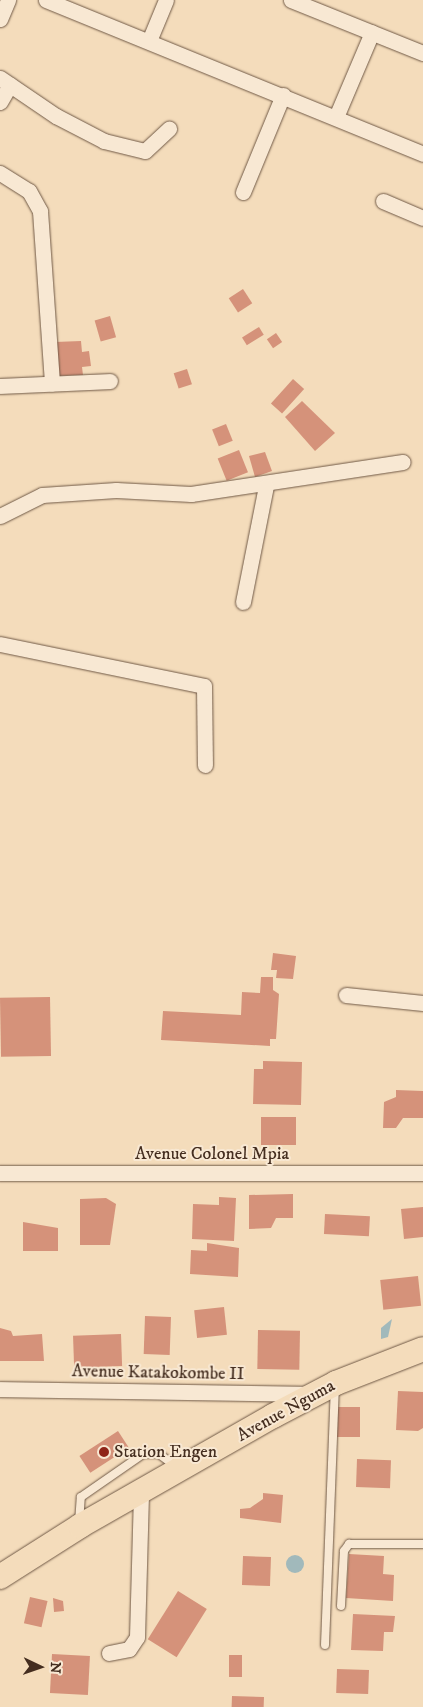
<!DOCTYPE html>
<style>
body{margin:0}
#map{position:relative;width:423px;height:1707px;overflow:hidden;background:#f4dcbb;font-family:"IM FELL DW Pica",serif}
div>[style]{position:absolute}
.water>*{inset:0;background:#a1b9bb}
.round{border-radius:50%}
.building>*{inset:0;background:#d5927a;transform-origin:0 0}
.roads{filter:drop-shadow(0 0 1px #705946) drop-shadow(0 0 1px #705946)}
.service>*{height:8px;margin:-4px;padding:0 4px;transform-origin:4px;border-radius:4px;background:#f8e8d3}
.minor>*{height:15px;margin:-7.5px;padding:0 7.5px;transform-origin:7.5px;border-radius:7.5px;background:#f8e8d3}
.primary>*{height:24px;margin:-12px;padding:0 12px;transform-origin:12px;border-radius:12px;background:#f4dcbb}
.dots>*{width:14px;height:14px;translate:-50% -50%;box-sizing:border-box;border:2px solid #f8e8d3;border-radius:50%}
span{translate:-50% -50%;white-space:nowrap;text-align:center;line-height:1.15;-webkit-text-stroke:4px #f8e8d3;paint-order:stroke}
.street-label{font-size:18px;color:#442d1f}
.poi-label{font-size:18px;color:#442d1f}
.left{translate:0 -50%;text-align:left}
.north{position:absolute;left:15px;top:1642px;width:50px;height:50px;-webkit-text-stroke:4px #f8e8d3;paint-order:stroke;rotate:93deg;font-size:14px;font-weight:700;line-height:20px;text-align:center;color:#442d1f}
.north::after{content:'';display:block;margin:auto;width:18px;height:22px;background:#442d1f;clip-path:polygon(50% 0,100% 100%,50% 72%,0 100%)}
</style>
<div id="map">
<div class="water">
<i style="clip-path:polygon(392px 1319px,388px 1337px,381px 1339px,381px 1328px)"></i>
<i class="round" style="left:286px;top:1555px;width:18px;height:18px"></i>
</div>
<div class="building">
<i style="left:243px;top:289px;width:17px;height:17px;rotate:57deg"></i>
<i style="left:110px;top:316px;width:22px;height:16px;rotate:74deg"></i>
<i style="left:259px;top:327px;width:9px;height:20px;rotate:58deg"></i>
<i style="left:276px;top:333px;width:11px;height:11px;rotate:56deg"></i>
<i style="clip-path:polygon(81px 341px,82px 352px,89px 351px,91px 366px,82px 367px,83px 375px,56px 376px,55px 342px)"></i>
<i style="left:187px;top:369px;width:16px;height:14px;rotate:72deg"></i>
<i style="left:293px;top:379px;width:15px;height:33px;rotate:42deg"></i>
<i style="clip-path:polygon(302px 401px,335px 433px,315px 451px,285px 417px)"></i>
<i style="left:226px;top:424px;width:18px;height:15px;rotate:68deg"></i>
<i style="left:239px;top:450px;width:24px;height:23px;rotate:68deg"></i>
<i style="clip-path:polygon(265px 452px,272px 471px,255px 477px,249px 456px)"></i>
<i style="clip-path:polygon(273px 953px,296px 956px,293px 979px,276px 978px,277px 970px,271px 970px)"></i>
<i style="clip-path:polygon(261px 977px,273px 977px,273px 990px,279px 994px,276px 1039px,270px 1039px,270px 1046px,161px 1040px,163px 1011px,241px 1015px,242px 992px,260px 993px)"></i>
<i style="left:50px;top:997px;width:59px;height:50px;rotate:89deg"></i>
<i style="clip-path:polygon(263px 1061px,302px 1062px,301px 1105px,253px 1104px,254px 1069px,263px 1069px)"></i>
<i style="clip-path:polygon(396px 1090px,423px 1091px,423px 1118px,403px 1118px,396px 1128px,383px 1128px,384px 1102px,396px 1097px)"></i>
<i style="left:261px;top:1117px;width:35px;height:28px"></i>
<i style="clip-path:polygon(293px 1194px,293px 1218px,276px 1218px,271px 1228px,249px 1229px,249px 1195px)"></i>
<i style="clip-path:polygon(219px 1197px,236px 1198px,234px 1241px,192px 1239px,193px 1204px,219px 1205px)"></i>
<i style="clip-path:polygon(106px 1198px,116px 1204px,110px 1245px,80px 1245px,80px 1199px)"></i>
<i style="clip-path:polygon(423px 1207px,423px 1237px,404px 1239px,401px 1209px)"></i>
<i style="left:325px;top:1214px;width:45px;height:20px;rotate:3deg"></i>
<i style="clip-path:polygon(23px 1222px,58px 1228px,58px 1251px,23px 1251px)"></i>
<i style="clip-path:polygon(207px 1243px,239px 1248px,238px 1277px,190px 1274px,191px 1250px,207px 1251px)"></i>
<i style="left:418px;top:1276px;width:30px;height:38px;rotate:84deg"></i>
<i style="left:224px;top:1307px;width:28px;height:30px;rotate:84deg"></i>
<i style="left:145px;top:1316px;width:26px;height:38px;rotate:2deg"></i>
<i style="clip-path:polygon(0 1328px,11px 1331px,13px 1336px,42px 1334px,44px 1361px,0 1361px)"></i>
<i style="left:258px;top:1330px;width:42px;height:39px;rotate:1deg"></i>
<i style="left:121px;top:1334px;width:32px;height:48px;rotate:88deg"></i>
<i style="clip-path:polygon(398px 1391px,423px 1392px,423px 1428px,418px 1431px,396px 1430px)"></i>
<i style="left:337px;top:1407px;width:23px;height:30px"></i>
<i style="left:118px;top:1431px;width:20px;height:46px;rotate:57deg"></i>
<i style="left:357px;top:1459px;width:34px;height:28px;rotate:2deg"></i>
<i style="clip-path:polygon(263px 1493px,283px 1495px,281px 1523px,240px 1518px,240px 1509px,250px 1508px,263px 1499px)"></i>
<i style="clip-path:polygon(349px 1554px,384px 1556px,383px 1574px,394px 1575px,393px 1601px,346px 1598px)"></i>
<i style="left:243px;top:1556px;width:28px;height:29px;rotate:2deg"></i>
<i style="left:178px;top:1591px;width:34px;height:57px;rotate:32deg"></i>
<i style="left:30px;top:1597px;width:18px;height:27px;rotate:13deg"></i>
<i style="clip-path:polygon(53px 1598px,63px 1601px,64px 1611px,54px 1612px)"></i>
<i style="clip-path:polygon(353px 1614px,395px 1616px,393px 1632px,384px 1632px,383px 1651px,351px 1650px)"></i>
<i style="left:52px;top:1654px;width:38px;height:39px;rotate:3deg"></i>
<i style="left:229px;top:1655px;width:13px;height:22px"></i>
<i style="left:337px;top:1669px;width:32px;height:24px;rotate:2deg"></i>
<i style="left:232px;top:1696px;width:32px;height:11px;rotate:2deg"></i>
</div>
<div class="roads">
<div class="service">
<i style="left:79px;top:1523px;width:26px;rotate:-86deg"></i>
<i style="left:81px;top:1497px;width:75px;rotate:-34.7deg"></i>
<i style="left:143px;top:1454px;width:16px"></i>
<i style="left:159px;top:1454px;width:22px;rotate:36deg"></i>
<i style="left:341px;top:1606px;width:55px;rotate:-86.9deg"></i>
<i style="left:344px;top:1551px;width:9px;rotate:-54deg"></i>
<i style="left:349px;top:1544px;width:74px"></i>
<i style="left:325px;top:1645px;width:257px;rotate:-87.8deg"></i>
</div>
<div class="minor">
<i style="left:46px;top:0;width:407px;rotate:22.2deg"></i>
<i style="left:291px;top:0;width:142px;rotate:21.9deg"></i>
<i style="left:0;top:19px;width:21px;rotate:-67deg"></i>
<i style="left:149px;top:41px;width:44px;rotate:-67.5deg"></i>
<i style="left:0;top:78px;width:68px;rotate:34.2deg"></i>
<i style="left:56px;top:116px;width:54px;rotate:27.5deg"></i>
<i style="left:104px;top:141px;width:42px;rotate:13.7deg"></i>
<i style="left:145px;top:151px;width:33px;rotate:-43deg"></i>
<i style="left:0;top:102px;width:20px;rotate:-60deg"></i>
<i style="left:336px;top:117px;width:92px;rotate:-67deg"></i>
<i style="left:0;top:173px;width:34px;rotate:32deg"></i>
<i style="left:29px;top:191px;width:23px;rotate:61deg"></i>
<i style="left:40px;top:211px;width:173px;rotate:86deg"></i>
<i style="left:243px;top:192px;width:105px;rotate:-67.6deg"></i>
<i style="left:383px;top:201px;width:43px;rotate:23deg"></i>
<i style="left:0;top:386px;width:110px;rotate:-2.6deg"></i>
<i style="left:0;top:516px;width:47px;rotate:-26.6deg"></i>
<i style="left:42px;top:495px;width:74px;rotate:-3.9deg"></i>
<i style="left:116px;top:490px;width:75px;rotate:3.1deg"></i>
<i style="left:191px;top:494px;width:214px;rotate:-8.6deg"></i>
<i style="left:243px;top:602px;width:118px;rotate:-78.8deg"></i>
<i style="left:0;top:644px;width:208px;rotate:11.6deg"></i>
<i style="left:204px;top:686px;width:79px;rotate:89.3deg"></i>
<i style="left:346px;top:995px;width:77px;rotate:5.9deg"></i>
<i style="left:0;top:1173px;width:423px"></i>
<i style="left:0;top:1389px;width:308px;rotate:0.9deg"></i>
<i style="left:109px;top:1653px;width:20px;rotate:-11deg"></i>
<i style="left:129px;top:1649px;width:14px;rotate:-56deg"></i>
<i style="left:137px;top:1637px;width:144px;rotate:-88.4deg"></i>
</div>
<div class="primary">
<i style="left:0;top:1577px;width:95px;rotate:-32.5deg"></i>
<i style="left:80px;top:1526px;width:222px;rotate:-29.7deg"></i>
<i style="left:273px;top:1416px;width:71px;rotate:-27.6deg"></i>
<i style="left:336px;top:1383px;width:93px;rotate:-21.3deg"></i>
</div>
</div>
<div class="dots">
<i style="left:104px;top:1452px;background:#8f2418"></i>
</div>
<div class="street-label">
<span style="left:212px;top:1154px">Avenue Colonel Mpia</span>
<span style="left:158px;top:1373px;rotate:1deg">Avenue Katakokombe II</span>
<span style="left:286px;top:1411px;rotate:-29deg">Avenue Nguma</span>
</div>
<div class="poi-label">
<span class="left" style="left:114px;top:1452px">Station Engen</span>
</div>
<div class="north">N</div>
</div>
